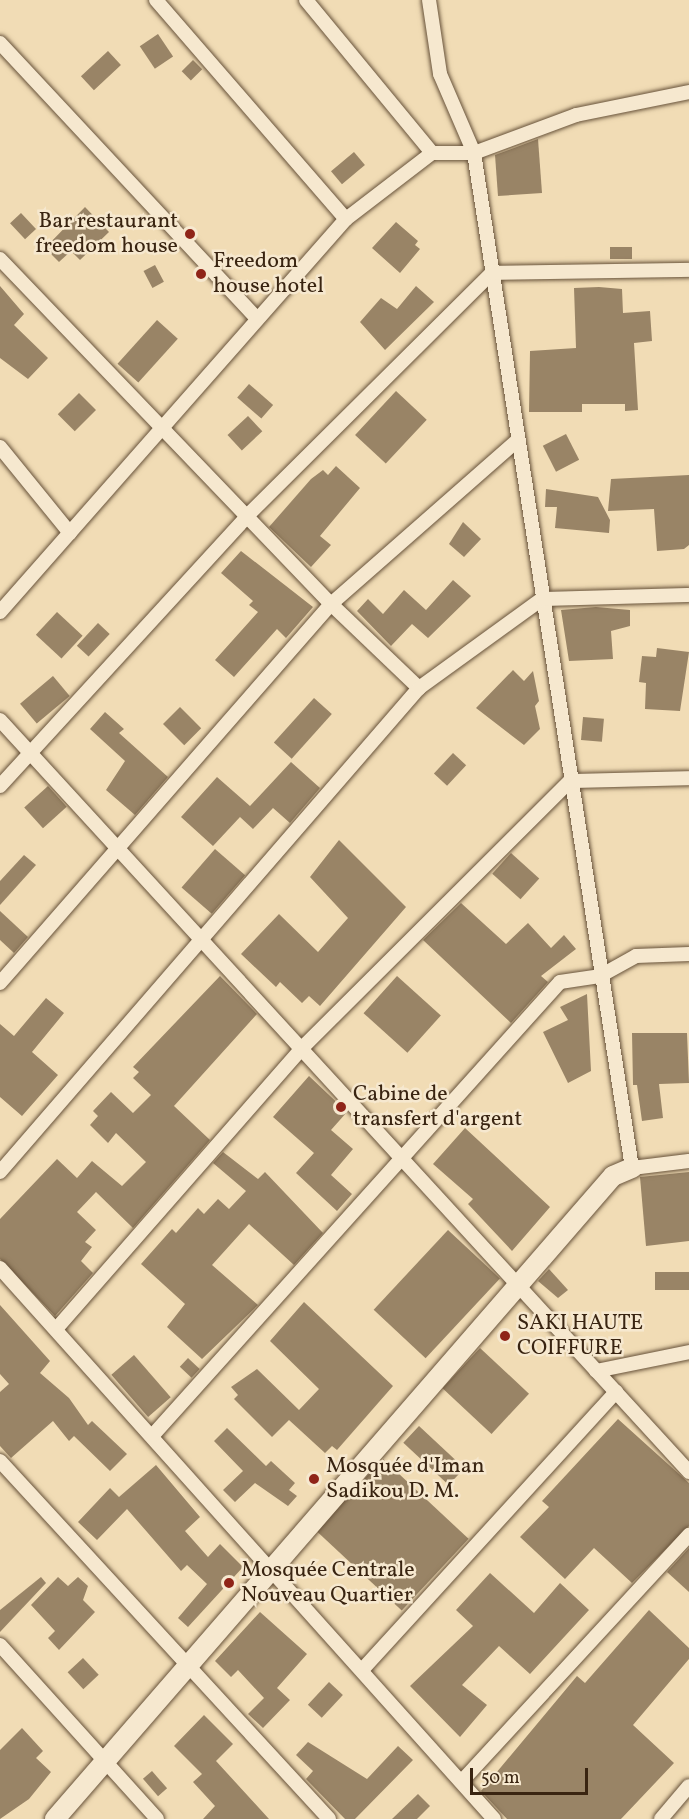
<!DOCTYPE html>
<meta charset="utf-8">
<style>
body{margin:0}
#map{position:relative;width:689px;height:1819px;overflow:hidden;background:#f1dcb5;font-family:Vollkorn,serif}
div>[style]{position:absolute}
.building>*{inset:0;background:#998466;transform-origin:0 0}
.roads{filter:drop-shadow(0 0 2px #67523a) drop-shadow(0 0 2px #67523a)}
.street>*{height:14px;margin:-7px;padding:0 7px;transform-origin:7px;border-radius:7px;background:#f6e8cf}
.secondary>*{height:20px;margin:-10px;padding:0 10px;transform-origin:10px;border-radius:10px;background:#f6e8cf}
.dots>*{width:16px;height:16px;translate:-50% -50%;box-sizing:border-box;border:3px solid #f6e8cf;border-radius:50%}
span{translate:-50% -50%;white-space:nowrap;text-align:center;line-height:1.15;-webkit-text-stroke:5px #f6e8cf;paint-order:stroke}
.poi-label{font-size:22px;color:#392411}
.right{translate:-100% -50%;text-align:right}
.left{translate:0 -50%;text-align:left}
.scale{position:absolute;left:470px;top:1768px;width:118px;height:27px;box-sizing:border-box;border:3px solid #392411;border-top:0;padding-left:8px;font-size:18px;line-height:21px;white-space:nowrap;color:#392411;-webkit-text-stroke:4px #f6e8cf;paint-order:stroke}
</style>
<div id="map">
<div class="building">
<i style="left:158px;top:34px;width:27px;height:22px;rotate:56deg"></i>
<i style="left:108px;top:51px;width:19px;height:37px;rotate:47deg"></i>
<i style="left:193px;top:60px;width:13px;height:16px;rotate:45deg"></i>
<i style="clip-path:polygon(538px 139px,542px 193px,498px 196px,495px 155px)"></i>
<i style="left:354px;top:152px;width:17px;height:30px;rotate:50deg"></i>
<i style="clip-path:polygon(85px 207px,109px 232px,80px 260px,71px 251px,59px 262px,45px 248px)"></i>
<i style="left:21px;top:213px;width:22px;height:15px;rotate:47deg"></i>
<i style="clip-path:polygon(396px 222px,418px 241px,415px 245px,420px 249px,400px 273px,372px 248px)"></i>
<i style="left:610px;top:247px;width:22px;height:12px"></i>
<i style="left:155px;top:265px;width:19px;height:13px;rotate:62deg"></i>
<i style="clip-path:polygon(0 286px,24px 314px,14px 325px,48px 358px,28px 379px,0 358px)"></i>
<i style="clip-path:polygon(416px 286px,434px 302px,385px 350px,360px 322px,381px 298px,397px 309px)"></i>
<i style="clip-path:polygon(599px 287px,622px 289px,623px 313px,650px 311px,652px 341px,634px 343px,638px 410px,625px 411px,625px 404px,582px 404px,582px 412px,529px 412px,530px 351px,576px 348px,574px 288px)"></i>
<i style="left:157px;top:320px;width:28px;height:59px;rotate:42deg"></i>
<i style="left:249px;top:384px;width:32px;height:18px;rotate:41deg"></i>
<i style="left:396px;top:391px;width:42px;height:60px;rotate:43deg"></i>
<i style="left:79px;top:393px;width:24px;height:30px;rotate:45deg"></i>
<i style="left:248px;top:416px;width:21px;height:28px;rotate:47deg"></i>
<i style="left:566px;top:434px;width:29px;height:26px;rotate:63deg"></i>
<i style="clip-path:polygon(336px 466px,360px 488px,320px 536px,331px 545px,311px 567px,269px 527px,311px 479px,323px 470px,328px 475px)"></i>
<i style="clip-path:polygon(689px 475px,689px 545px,684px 549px,657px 551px,654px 509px,608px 511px,611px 479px)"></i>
<i style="clip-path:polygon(546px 489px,598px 497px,610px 520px,609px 533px,555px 528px,557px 507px,545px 507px)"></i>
<i style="clip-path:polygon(463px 522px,481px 539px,464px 557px,449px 544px)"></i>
<i style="clip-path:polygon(241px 551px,313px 607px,286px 638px,277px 629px,234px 677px,215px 660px,258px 612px,249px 605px,253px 601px,221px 573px)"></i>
<i style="clip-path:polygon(453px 580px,471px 596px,428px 638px,412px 624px,391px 646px,357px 611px,368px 599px,383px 614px,404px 590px,426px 610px)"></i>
<i style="clip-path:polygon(596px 607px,630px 610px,630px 626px,611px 631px,613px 659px,569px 661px,561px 610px)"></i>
<i style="left:57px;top:612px;width:35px;height:31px;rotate:43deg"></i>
<i style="left:98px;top:623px;width:16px;height:31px;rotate:43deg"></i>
<i style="clip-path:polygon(657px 648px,689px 652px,680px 711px,645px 709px,646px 683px,639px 682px,642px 656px,656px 657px)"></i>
<i style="clip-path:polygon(513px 670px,524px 681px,533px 671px,539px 701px,535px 706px,540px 729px,524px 745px,476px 708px)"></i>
<i style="left:53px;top:676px;width:26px;height:43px;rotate:50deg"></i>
<i style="left:314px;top:698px;width:24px;height:60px;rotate:42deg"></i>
<i style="left:180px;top:707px;width:30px;height:24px;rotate:45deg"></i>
<i style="clip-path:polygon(105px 712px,124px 729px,119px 733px,168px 777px,135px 815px,106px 790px,125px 761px,90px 729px)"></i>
<i style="left:583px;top:717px;width:21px;height:23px;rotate:5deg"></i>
<i style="left:453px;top:753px;width:18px;height:28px;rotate:43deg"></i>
<i style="clip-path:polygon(291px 762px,320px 788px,290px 823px,273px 808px,253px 829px,240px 817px,213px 846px,181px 817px,217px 777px,250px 806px)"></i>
<i style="left:48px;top:786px;width:28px;height:32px;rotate:48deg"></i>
<i style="clip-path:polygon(339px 840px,406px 907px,320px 1006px,309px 996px,302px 1003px,280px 982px,276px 987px,241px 954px,279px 914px,318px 952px,348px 918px,310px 877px)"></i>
<i style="left:215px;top:849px;width:40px;height:51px;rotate:41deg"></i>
<i style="left:511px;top:853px;width:38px;height:28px;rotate:42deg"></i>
<i style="clip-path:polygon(24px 855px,36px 865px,0 905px,0 881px)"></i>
<i style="clip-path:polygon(461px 903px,506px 944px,528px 923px,551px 948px,564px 935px,576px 949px,541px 976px,548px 982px,511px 1023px,423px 940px)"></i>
<i style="clip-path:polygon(0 911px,28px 937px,14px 953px,0 940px)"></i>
<i style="clip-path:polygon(220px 976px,257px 1014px,174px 1106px,210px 1140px,133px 1228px,96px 1192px,77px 1212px,96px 1230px,85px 1242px,92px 1247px,81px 1261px,93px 1273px,55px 1316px,0 1259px,0 1219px,57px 1159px,77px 1178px,92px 1161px,122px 1186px,146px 1162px,116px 1133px,108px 1143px,90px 1125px,98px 1116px,93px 1111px,111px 1092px,133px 1113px,151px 1095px,133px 1078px,139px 1072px,133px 1067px)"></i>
<i style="left:397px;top:976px;width:59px;height:50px;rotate:42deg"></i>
<i style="clip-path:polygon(587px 994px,591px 1071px,568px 1083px,543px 1032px,568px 1020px,560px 1007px)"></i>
<i style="clip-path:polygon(46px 998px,64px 1013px,32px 1052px,58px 1075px,22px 1116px,0 1097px,0 1024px,14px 1036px)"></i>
<i style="clip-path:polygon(632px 1033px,687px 1033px,689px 1083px,659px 1084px,663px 1118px,642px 1121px,637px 1085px,633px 1085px)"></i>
<i style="clip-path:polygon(309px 1076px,347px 1112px,331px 1130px,353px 1149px,331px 1175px,352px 1194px,337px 1211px,296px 1173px,314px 1153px,273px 1117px)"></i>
<i style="clip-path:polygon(465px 1128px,550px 1207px,512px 1251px,468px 1204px,473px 1199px,433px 1164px)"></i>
<i style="clip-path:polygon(223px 1152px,258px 1179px,265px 1172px,323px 1233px,294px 1265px,249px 1224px,212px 1265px,258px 1305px,202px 1359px,167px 1327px,185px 1304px,141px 1264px,172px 1229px,176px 1233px,198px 1208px,204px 1214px,218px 1199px,229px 1209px,246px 1191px,213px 1163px)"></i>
<i style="clip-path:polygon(689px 1172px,689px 1241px,646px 1246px,640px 1177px)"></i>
<i style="left:448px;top:1230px;width:71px;height:109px;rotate:43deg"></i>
<i style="clip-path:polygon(549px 1269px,568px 1290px,558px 1298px,538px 1281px)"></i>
<i style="left:689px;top:1272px;width:18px;height:34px;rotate:90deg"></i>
<i style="clip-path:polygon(304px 1302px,393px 1386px,337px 1450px,332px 1446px,325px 1453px,289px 1420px,272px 1437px,234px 1399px,238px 1395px,231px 1387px,257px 1369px,299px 1410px,319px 1389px,270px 1341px)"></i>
<i style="clip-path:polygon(0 1305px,50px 1361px,40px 1373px,69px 1398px,88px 1425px,92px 1421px,127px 1454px,110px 1471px,74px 1436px,69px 1441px,53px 1421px,11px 1458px,0 1446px,0 1392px,9px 1384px,0 1374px)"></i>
<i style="left:480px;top:1348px;width:67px;height:55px;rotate:43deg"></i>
<i style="left:134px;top:1355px;width:56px;height:30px;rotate:49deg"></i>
<i style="left:188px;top:1358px;width:16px;height:12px;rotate:43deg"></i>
<i style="clip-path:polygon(618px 1419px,689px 1483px,689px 1526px,632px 1583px,594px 1548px,565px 1579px,520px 1537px,549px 1507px,542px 1501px)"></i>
<i style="left:419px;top:1426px;width:62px;height:23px;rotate:43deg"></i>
<i style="clip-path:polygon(227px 1428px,266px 1466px,271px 1461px,295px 1483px,289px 1490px,297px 1496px,288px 1506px,255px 1483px,235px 1502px,223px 1490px,243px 1471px,214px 1441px)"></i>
<i style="left:383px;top:1459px;width:117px;height:98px;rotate:43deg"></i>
<i style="clip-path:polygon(156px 1465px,200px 1517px,185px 1531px,208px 1557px,220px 1544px,243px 1567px,188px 1627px,178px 1618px,207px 1584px,187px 1565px,181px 1571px,127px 1509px,97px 1540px,78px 1522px,110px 1488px,119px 1497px)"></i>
<i style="clip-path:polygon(689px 1548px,689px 1592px,667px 1572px)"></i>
<i style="clip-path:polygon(490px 1573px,534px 1613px,560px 1583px,589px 1610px,530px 1674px,499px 1646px,462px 1685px,487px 1705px,460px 1737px,410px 1686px,473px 1626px,456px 1610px)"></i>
<i style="clip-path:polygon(41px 1577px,46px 1583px,0 1632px,0 1610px)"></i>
<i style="clip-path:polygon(58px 1577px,68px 1586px,78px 1577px,88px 1586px,83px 1600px,95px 1612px,59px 1650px,48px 1638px,55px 1631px,31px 1605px)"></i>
<i style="clip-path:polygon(649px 1610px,689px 1648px,689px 1659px,633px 1725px,674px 1763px,621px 1819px,507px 1819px,481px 1791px,577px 1676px,585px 1683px)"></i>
<i style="clip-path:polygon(260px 1612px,307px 1654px,277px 1688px,290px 1700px,263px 1728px,248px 1714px,264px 1698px,238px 1670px,231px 1677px,215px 1661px)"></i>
<i style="left:83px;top:1658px;width:23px;height:21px;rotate:47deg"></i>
<i style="left:329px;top:1682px;width:19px;height:31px;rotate:43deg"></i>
<i style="clip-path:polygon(204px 1715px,233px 1744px,216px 1761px,269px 1819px,203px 1819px,215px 1806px,193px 1782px,202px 1774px,174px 1746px)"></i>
<i style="clip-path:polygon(22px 1728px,43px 1751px,36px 1758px,51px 1772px,29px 1799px,0 1819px,0 1750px)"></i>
<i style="clip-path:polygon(308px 1742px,367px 1779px,398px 1746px,413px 1760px,355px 1819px,345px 1819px,306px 1779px,313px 1771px,296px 1755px)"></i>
<i style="left:152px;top:1771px;width:23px;height:12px;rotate:49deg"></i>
<i style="clip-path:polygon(418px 1794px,430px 1806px,417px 1819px,392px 1819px)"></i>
</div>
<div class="roads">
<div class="street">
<i style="left:156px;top:0;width:290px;rotate:49.1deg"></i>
<i style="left:306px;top:0;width:198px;rotate:50.5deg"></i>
<i style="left:429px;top:0;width:75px;rotate:81.5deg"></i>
<i style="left:440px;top:74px;width:86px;rotate:66.7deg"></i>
<i style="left:474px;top:153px;width:1027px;rotate:81.15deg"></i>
<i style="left:632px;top:1168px;width:57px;rotate:-7deg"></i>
<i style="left:0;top:43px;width:377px;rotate:47deg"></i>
<i style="left:0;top:259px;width:478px;rotate:46.2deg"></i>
<i style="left:331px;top:604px;width:122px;rotate:43.7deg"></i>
<i style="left:0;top:447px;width:111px;rotate:50.9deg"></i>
<i style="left:0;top:612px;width:524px;rotate:-48.64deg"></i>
<i style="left:346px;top:219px;width:108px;rotate:-37.5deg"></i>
<i style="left:432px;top:153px;width:42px"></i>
<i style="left:474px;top:153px;width:109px;rotate:-20.4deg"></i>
<i style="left:576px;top:115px;width:115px;rotate:-11.5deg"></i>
<i style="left:0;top:720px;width:1020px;rotate:47.5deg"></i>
<i style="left:0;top:786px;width:366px;rotate:-47.5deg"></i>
<i style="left:247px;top:516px;width:345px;rotate:-44.8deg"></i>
<i style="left:492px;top:273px;width:197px;rotate:-0.9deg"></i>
<i style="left:0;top:983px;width:503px;rotate:-48.87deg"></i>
<i style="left:331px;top:604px;width:249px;rotate:-41.3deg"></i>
<i style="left:0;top:1172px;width:640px;rotate:-49.12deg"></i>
<i style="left:419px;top:688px;width:152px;rotate:-35.9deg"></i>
<i style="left:542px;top:599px;width:147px;rotate:-1.6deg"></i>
<i style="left:0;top:1268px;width:740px;rotate:48.12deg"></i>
<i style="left:57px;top:1328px;width:371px;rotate:-48.8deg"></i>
<i style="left:301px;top:1049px;width:380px;rotate:-44.9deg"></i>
<i style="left:570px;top:781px;width:119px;rotate:-1.4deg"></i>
<i style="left:596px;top:1371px;width:95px;rotate:-11.5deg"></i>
<i style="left:153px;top:1435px;width:609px;rotate:-48.06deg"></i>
<i style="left:560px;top:982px;width:40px;rotate:-8.5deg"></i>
<i style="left:600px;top:976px;width:41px;rotate:-29.1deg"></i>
<i style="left:636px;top:956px;width:53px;rotate:-2.2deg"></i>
<i style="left:0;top:1461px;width:486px;rotate:47.4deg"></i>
<i style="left:0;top:1645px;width:234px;rotate:47.9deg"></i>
<i style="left:362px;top:1670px;width:377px;rotate:-47.6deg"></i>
<i style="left:462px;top:1781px;width:335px;rotate:-47.3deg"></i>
<i style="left:661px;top:1819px;width:43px;rotate:-49.7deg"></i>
</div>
<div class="secondary">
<i style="left:55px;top:1819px;width:851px;rotate:-49.05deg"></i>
<i style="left:613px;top:1176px;width:21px;rotate:-23deg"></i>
</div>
</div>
<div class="dots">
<i style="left:190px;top:234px;background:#8f2418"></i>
<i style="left:201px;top:274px;background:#8f2418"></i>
<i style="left:341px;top:1107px;background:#8f2418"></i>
<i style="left:505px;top:1336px;background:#8f2418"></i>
<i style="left:314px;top:1479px;background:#8f2418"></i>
<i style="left:229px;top:1583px;background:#8f2418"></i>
</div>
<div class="poi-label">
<span class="right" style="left:178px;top:234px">Bar restaurant<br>freedom house</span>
<span class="left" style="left:213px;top:274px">Freedom<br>house hotel</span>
<span class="left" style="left:353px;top:1107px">Cabine de<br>transfert d'argent</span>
<span class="left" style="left:517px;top:1336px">SAKI HAUTE<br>COIFFURE</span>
<span class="left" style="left:326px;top:1479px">Mosquée d'Iman<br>Sadikou D. M.</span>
<span class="left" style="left:241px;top:1583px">Mosquée Centrale<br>Nouveau Quartier</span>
</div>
<div class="scale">50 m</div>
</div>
